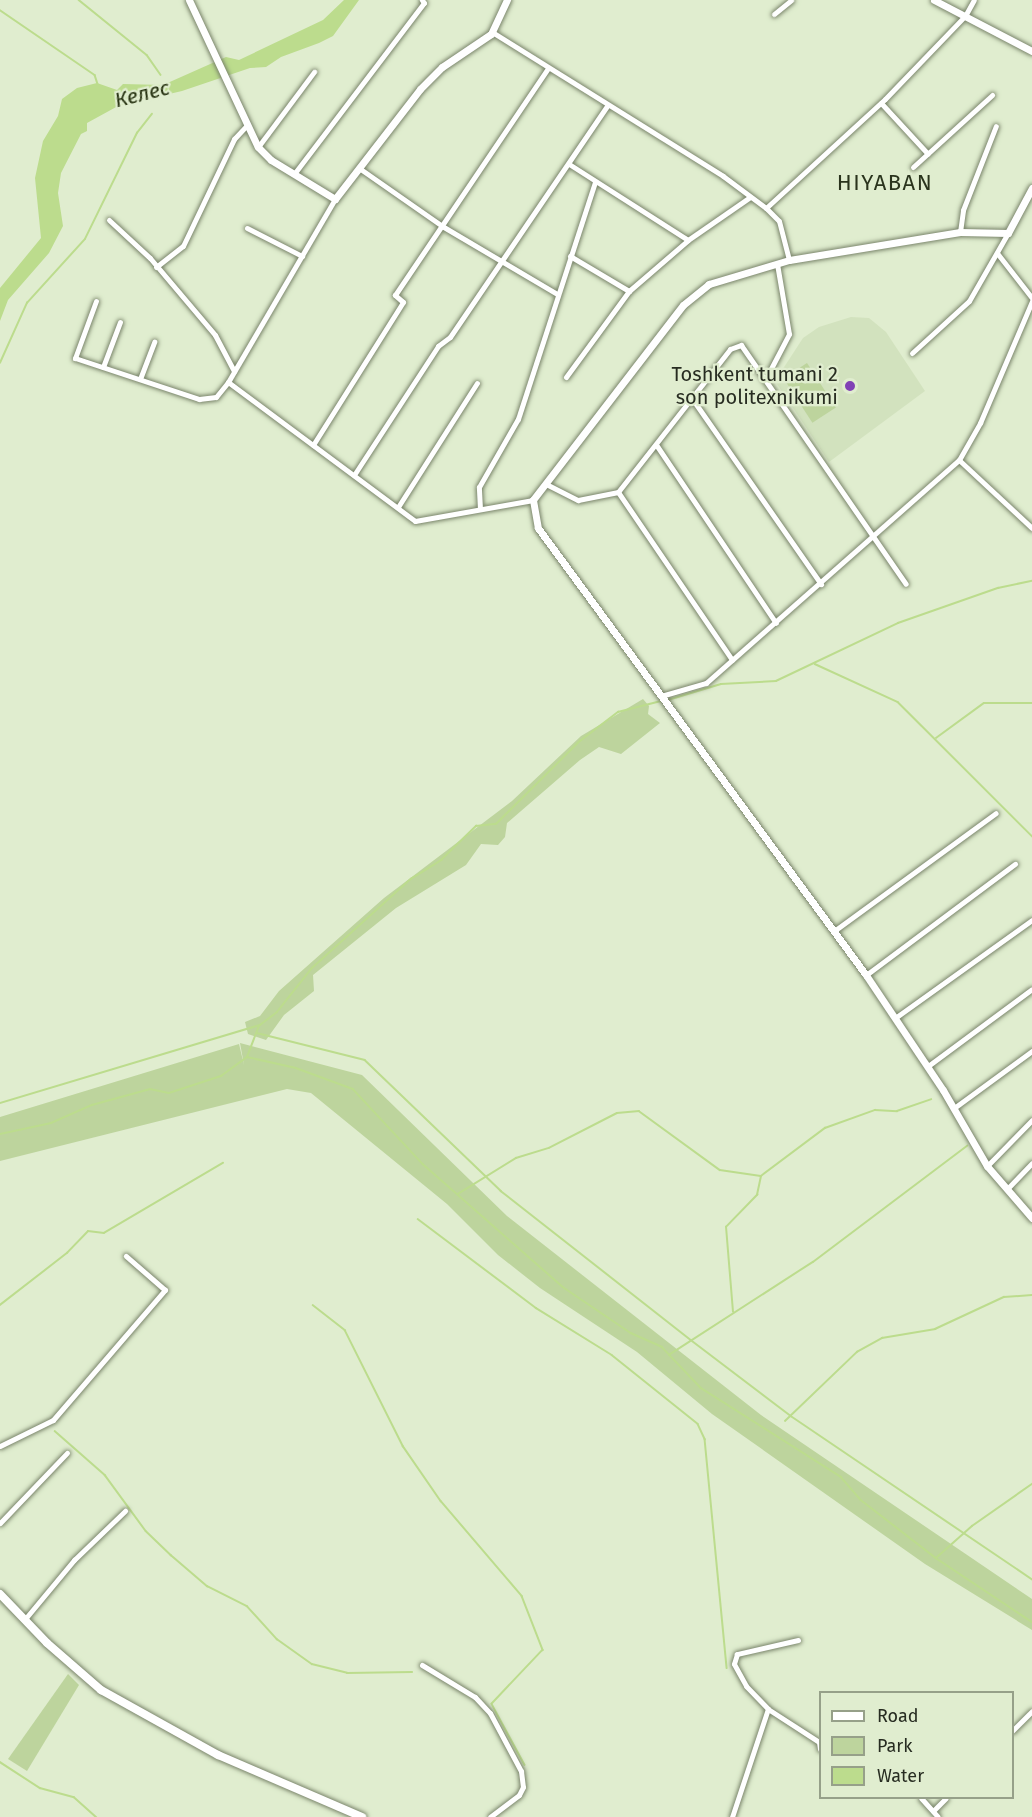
<!DOCTYPE html>
<meta charset="utf-8">
<style>
body{margin:0}
#map{position:relative;width:1032px;height:1817px;overflow:hidden;background:#e0edcf;font-family:"Fira Sans",sans-serif}
div>[style]{position:absolute}
.built>*{inset:0;background:#d2e2be}
.green>*{inset:0;background:#bdd49d;transform-origin:0 0}
.water>*{inset:0;background:#bcdc8d}
.stream>*{height:1.5px;margin:-0.75px;padding:0 0.75px;transform-origin:0.75px;border-radius:0.75px;background:#bcdc8d}
.roads{filter:drop-shadow(0 0 2px #7a856b) drop-shadow(0 0 2px #7a856b)}
.minor>*{height:5px;margin:-2.5px;padding:0 2.5px;transform-origin:2.5px;border-radius:2.5px;background:#fff}
.tertiary>*{height:7px;margin:-3.5px;padding:0 3.5px;transform-origin:3.5px;border-radius:3.5px;background:#fff}
.secondary>*{height:8px;margin:-4px;padding:0 4px;transform-origin:4px;border-radius:4px;background:#fff}
.dots>*{width:16px;height:16px;translate:-50% -50%;box-sizing:border-box;border:3px solid #e0edcf;border-radius:50%}
span{translate:-50% -50%;white-space:nowrap;text-align:center;line-height:1.15;-webkit-text-stroke:4.5px #e0edcf;paint-order:stroke}
.poi-label{font-size:20px;color:#272c21}
.right{translate:-100% -50%;text-align:right}
.water-label{font-size:21px;color:#253110;font-style:italic}
.quarter-label{font-size:22px;color:#2a341d;letter-spacing:1.5px}
.legend{position:absolute;left:819px;top:1691px;width:195px;height:108px;box-sizing:border-box;background:#e0edcf;border:2px solid #96a089;margin:0;padding:8px 10px;list-style:none;font-size:18px;color:#272c21}
.legend li{display:flex;align-items:center;gap:12px;height:30px}
.legend b{width:30px;border:2px solid #96a089}
</style>
<div id="map">
<div class="built">
<i style="clip-path:polygon(851px 317px,869px 318px,886px 332px,925px 391px,829px 462px,775px 381px,803px 338px,819px 327px)"></i>
</div>
<div class="green">
<i style="left:807px;top:363px;width:53px;height:28px;rotate:57deg"></i>
<i style="clip-path:polygon(643px 699px,649px 706px,648px 714px,660px 723px,621px 754px,599px 747px,580px 760px,507px 823px,505px 837px,498px 845px,481px 844px,466px 865px,396px 908px,313px 975px,314px 991px,284px 1015px,266px 1040px,248px 1034px,245px 1022px,260px 1016px,279px 991px,384px 898px,512px 801px,581px 736px)"></i>
<i style="clip-path:polygon(240px 1043px,362px 1075px,507px 1216px,761px 1415px,1032px 1599px,1032px 1630px,925px 1564px,712px 1414px,637px 1352px,540px 1288px,498px 1255px,447px 1204px,311px 1093px,287px 1089px,0 1161px,0 1117px,239px 1044px,244px 1065px)"></i>
<i style="clip-path:polygon(68px 1674px,79px 1685px,27px 1771px,8px 1759px)"></i>
</div>
<div class="water">
<i style="clip-path:polygon(344px 0,359px 0,333px 36px,319px 43px,281px 57px,266px 67px,250px 68px,182px 91px,118px 106px,87px 123px,87px 131px,81px 134px,61px 173px,58px 193px,63px 226px,49px 253px,8px 300px,0 321px,0 288px,41px 238px,35px 178px,43px 141px,58px 116px,62px 99px,77px 88px,97px 83px,117px 90px,123px 84px,163px 85px,226px 57px,239px 60px,323px 20px)"></i>
</div>
<div class="stream">
<i style="left:79px;top:0;width:87px;rotate:39deg"></i>
<i style="left:147px;top:55px;width:24px;rotate:55deg"></i>
<i style="left:0;top:10px;width:115px;rotate:34.4deg"></i>
<i style="left:95px;top:75px;width:9px;rotate:72deg"></i>
<i style="left:0;top:363px;width:66px;rotate:-65.8deg"></i>
<i style="left:27px;top:303px;width:86px;rotate:-47.8deg"></i>
<i style="left:85px;top:239px;width:118px;rotate:-63.9deg"></i>
<i style="left:137px;top:133px;width:24px;rotate:-52deg"></i>
<i style="left:815px;top:664px;width:91px;rotate:24.6deg"></i>
<i style="left:898px;top:702px;width:190px;rotate:45deg"></i>
<i style="left:668px;top:700px;width:55px;rotate:-16.8deg"></i>
<i style="left:721px;top:684px;width:55px;rotate:-3.1deg"></i>
<i style="left:776px;top:681px;width:135px;rotate:-25.4deg"></i>
<i style="left:898px;top:623px;width:106px;rotate:-19.3deg"></i>
<i style="left:998px;top:588px;width:35px;rotate:-12deg"></i>
<i style="left:936px;top:738px;width:59px;rotate:-36.1deg"></i>
<i style="left:984px;top:703px;width:48px"></i>
<i style="left:257px;top:1033px;width:111px;rotate:14deg"></i>
<i style="left:365px;top:1060px;width:189px;rotate:43.9deg"></i>
<i style="left:501px;top:1191px;width:241px;rotate:38.1deg"></i>
<i style="left:691px;top:1340px;width:126px;rotate:37.2deg"></i>
<i style="left:791px;top:1416px;width:291px;rotate:34.1deg"></i>
<i style="left:247px;top:1057px;width:50px;rotate:12.7deg"></i>
<i style="left:296px;top:1068px;width:61px;rotate:20.2deg"></i>
<i style="left:353px;top:1089px;width:103px;rotate:47deg"></i>
<i style="left:423px;top:1164px;width:186px;rotate:41.3deg"></i>
<i style="left:563px;top:1287px;width:82px;rotate:34.1deg"></i>
<i style="left:631px;top:1333px;width:34px;rotate:24deg"></i>
<i style="left:662px;top:1347px;width:57px;rotate:46.4deg"></i>
<i style="left:701px;top:1388px;width:166px;rotate:32.4deg"></i>
<i style="left:841px;top:1477px;width:30px;rotate:49deg"></i>
<i style="left:861px;top:1500px;width:95px;rotate:37.7deg"></i>
<i style="left:936px;top:1558px;width:115px;rotate:33.7deg"></i>
<i style="left:0;top:1103px;width:271px;rotate:-16.7deg"></i>
<i style="left:260px;top:1025px;width:21px;rotate:-37deg"></i>
<i style="left:277px;top:1012px;width:56px;rotate:-51.5deg"></i>
<i style="left:312px;top:968px;width:133px;rotate:-42deg"></i>
<i style="left:411px;top:879px;width:36px;rotate:-32deg"></i>
<i style="left:441px;top:860px;width:49px;rotate:-44.2deg"></i>
<i style="left:476px;top:826px;width:20px;rotate:-6deg"></i>
<i style="left:496px;top:824px;width:118px;rotate:-44.7deg"></i>
<i style="left:580px;top:741px;width:48px;rotate:-37.3deg"></i>
<i style="left:618px;top:712px;width:44px;rotate:-14.3deg"></i>
<i style="left:0;top:1134px;width:52px;rotate:-12.2deg"></i>
<i style="left:51px;top:1123px;width:45px;rotate:-23.7deg"></i>
<i style="left:92px;top:1105px;width:60px;rotate:-15.4deg"></i>
<i style="left:150px;top:1089px;width:19px;rotate:12deg"></i>
<i style="left:169px;top:1093px;width:55px;rotate:-18.1deg"></i>
<i style="left:221px;top:1076px;width:32px;rotate:-36deg"></i>
<i style="left:247px;top:1057px;width:33px;rotate:-69deg"></i>
<i style="left:458px;top:1194px;width:68px;rotate:-31.8deg"></i>
<i style="left:516px;top:1158px;width:34px;rotate:-17deg"></i>
<i style="left:549px;top:1148px;width:76px;rotate:-27.2deg"></i>
<i style="left:617px;top:1113px;width:22px;rotate:-5deg"></i>
<i style="left:639px;top:1111px;width:100px;rotate:36.1deg"></i>
<i style="left:720px;top:1170px;width:41px;rotate:8.3deg"></i>
<i style="left:418px;top:1219px;width:148px;rotate:37deg"></i>
<i style="left:536px;top:1308px;width:89px;rotate:31.7deg"></i>
<i style="left:612px;top:1355px;width:110px;rotate:38.7deg"></i>
<i style="left:698px;top:1424px;width:17px;rotate:65deg"></i>
<i style="left:705px;top:1439px;width:230px;rotate:84.5deg"></i>
<i style="left:0;top:1305px;width:85px;rotate:-37.8deg"></i>
<i style="left:67px;top:1253px;width:30px;rotate:-46deg"></i>
<i style="left:88px;top:1231px;width:16px;rotate:7deg"></i>
<i style="left:104px;top:1233px;width:138px;rotate:-30.5deg"></i>
<i style="left:313px;top:1305px;width:41px;rotate:38deg"></i>
<i style="left:345px;top:1330px;width:130px;rotate:63.4deg"></i>
<i style="left:403px;top:1446px;width:67px;rotate:55.4deg"></i>
<i style="left:441px;top:1501px;width:125px;rotate:49.5deg"></i>
<i style="left:522px;top:1596px;width:58px;rotate:68.7deg"></i>
<i style="left:543px;top:1650px;width:74px;rotate:133.4deg"></i>
<i style="left:492px;top:1704px;width:69px;rotate:61.6deg"></i>
<i style="left:733px;top:1312px;width:85px;rotate:-94.7deg"></i>
<i style="left:726px;top:1227px;width:45px;rotate:-45.9deg"></i>
<i style="left:757px;top:1195px;width:19px;rotate:-78deg"></i>
<i style="left:761px;top:1176px;width:80px;rotate:-36.9deg"></i>
<i style="left:825px;top:1128px;width:53px;rotate:-19.8deg"></i>
<i style="left:875px;top:1110px;width:22px;rotate:3deg"></i>
<i style="left:897px;top:1111px;width:36px;rotate:-19deg"></i>
<i style="left:669px;top:1355px;width:171px;rotate:-32.9deg"></i>
<i style="left:813px;top:1262px;width:193px;rotate:-37deg"></i>
<i style="left:785px;top:1421px;width:100px;rotate:-43.8deg"></i>
<i style="left:857px;top:1352px;width:29px;rotate:-29deg"></i>
<i style="left:882px;top:1338px;width:54px;rotate:-9.6deg"></i>
<i style="left:935px;top:1329px;width:76px;rotate:-24.9deg"></i>
<i style="left:1004px;top:1297px;width:28px;rotate:-4deg"></i>
<i style="left:55px;top:1431px;width:67px;rotate:41.3deg"></i>
<i style="left:105px;top:1475px;width:69px;rotate:53.8deg"></i>
<i style="left:146px;top:1531px;width:35px;rotate:44deg"></i>
<i style="left:171px;top:1555px;width:48px;rotate:40.7deg"></i>
<i style="left:207px;top:1586px;width:45px;rotate:26.6deg"></i>
<i style="left:247px;top:1606px;width:45px;rotate:47.7deg"></i>
<i style="left:277px;top:1639px;width:43px;rotate:35.5deg"></i>
<i style="left:312px;top:1664px;width:36px;rotate:14deg"></i>
<i style="left:347px;top:1673px;width:65px;rotate:-0.9deg"></i>
<i style="left:936px;top:1558px;width:48px;rotate:-41.6deg"></i>
<i style="left:972px;top:1526px;width:73px;rotate:-35deg"></i>
<i style="left:0;top:1762px;width:48px;rotate:33deg"></i>
<i style="left:40px;top:1788px;width:35px;rotate:15deg"></i>
<i style="left:74px;top:1797px;width:30px;rotate:42deg"></i>
</div>
<div class="roads">
<div class="minor">
<i style="left:774px;top:14px;width:22px;rotate:-39deg"></i>
<i style="left:492px;top:32px;width:272px;rotate:31.9deg"></i>
<i style="left:723px;top:176px;width:54px;rotate:36.7deg"></i>
<i style="left:766px;top:208px;width:18px;rotate:45deg"></i>
<i style="left:779px;top:221px;width:40px;rotate:75.6deg"></i>
<i style="left:881px;top:103px;width:69px;rotate:47.3deg"></i>
<i style="left:258px;top:147px;width:94px;rotate:-53.3deg"></i>
<i style="left:569px;top:164px;width:141px;rotate:32.6deg"></i>
<i style="left:913px;top:167px;width:107px;rotate:-42.3deg"></i>
<i style="left:359px;top:168px;width:101px;rotate:34.9deg"></i>
<i style="left:442px;top:226px;width:134px;rotate:30.6deg"></i>
<i style="left:294px;top:174px;width:215px;rotate:-52.8deg"></i>
<i style="left:424px;top:3px;width:4px;rotate:-124deg"></i>
<i style="left:335px;top:199px;width:212px;rotate:120.3deg"></i>
<i style="left:228px;top:382px;width:233px;rotate:36.6deg"></i>
<i style="left:415px;top:521px;width:120px;rotate:-10.1deg"></i>
<i style="left:766px;top:208px;width:161px;rotate:-42.5deg"></i>
<i style="left:885px;top:99px;width:115px;rotate:-46.1deg"></i>
<i style="left:965px;top:16px;width:18px;rotate:-61deg"></i>
<i style="left:109px;top:220px;width:56px;rotate:42.8deg"></i>
<i style="left:150px;top:258px;width:101px;rotate:49.8deg"></i>
<i style="left:215px;top:335px;width:41px;rotate:62.2deg"></i>
<i style="left:247px;top:228px;width:62px;rotate:27deg"></i>
<i style="left:960px;top:232px;width:22px;rotate:-82deg"></i>
<i style="left:963px;top:210px;width:90px;rotate:-68.6deg"></i>
<i style="left:997px;top:253px;width:57px;rotate:52.1deg"></i>
<i style="left:570px;top:256px;width:69px;rotate:30.7deg"></i>
<i style="left:156px;top:267px;width:34px;rotate:-38deg"></i>
<i style="left:183px;top:246px;width:119px;rotate:-64.5deg"></i>
<i style="left:234px;top:139px;width:18px;rotate:-47deg"></i>
<i style="left:96px;top:301px;width:61px;rotate:110.2deg"></i>
<i style="left:75px;top:358px;width:131px;rotate:18.3deg"></i>
<i style="left:199px;top:399px;width:17px;rotate:-7deg"></i>
<i style="left:216px;top:397px;width:19px;rotate:-51deg"></i>
<i style="left:912px;top:353px;width:77px;rotate:-42.4deg"></i>
<i style="left:969px;top:301px;width:78px;rotate:-60.2deg"></i>
<i style="left:103px;top:367px;width:48px;rotate:-69.3deg"></i>
<i style="left:566px;top:377px;width:107px;rotate:-53.8deg"></i>
<i style="left:629px;top:291px;width:78px;rotate:-40.8deg"></i>
<i style="left:688px;top:240px;width:75px;rotate:-34.7deg"></i>
<i style="left:140px;top:379px;width:40px;rotate:-69deg"></i>
<i style="left:765px;top:380px;width:52px;rotate:-62.4deg"></i>
<i style="left:789px;top:334px;width:71px;rotate:-99.7deg"></i>
<i style="left:691px;top:397px;width:228px;rotate:55.2deg"></i>
<i style="left:313px;top:445px;width:169px;rotate:-57.8deg"></i>
<i style="left:403px;top:302px;width:11px;rotate:-139deg"></i>
<i style="left:395px;top:295px;width:274px;rotate:-56deg"></i>
<i style="left:657px;top:446px;width:213px;rotate:56.1deg"></i>
<i style="left:959px;top:460px;width:100px;rotate:43deg"></i>
<i style="left:354px;top:475px;width:154px;rotate:-56.9deg"></i>
<i style="left:438px;top:346px;width:15px;rotate:-37deg"></i>
<i style="left:450px;top:337px;width:279px;rotate:-55.8deg"></i>
<i style="left:546px;top:484px;width:36px;rotate:27deg"></i>
<i style="left:578px;top:500px;width:41px;rotate:-11.3deg"></i>
<i style="left:618px;top:492px;width:182px;rotate:-51.9deg"></i>
<i style="left:730px;top:349px;width:12px;rotate:-20deg"></i>
<i style="left:741px;top:345px;width:290px;rotate:55.4deg"></i>
<i style="left:618px;top:492px;width:203px;rotate:55.8deg"></i>
<i style="left:398px;top:507px;width:147px;rotate:-57.5deg"></i>
<i style="left:480px;top:509px;width:22px;rotate:-93deg"></i>
<i style="left:479px;top:487px;width:78px;rotate:-60.2deg"></i>
<i style="left:518px;top:419px;width:249px;rotate:-72deg"></i>
<i style="left:661px;top:696px;width:47px;rotate:-16.1deg"></i>
<i style="left:706px;top:683px;width:337px;rotate:-41.4deg"></i>
<i style="left:959px;top:460px;width:43px;rotate:-60.4deg"></i>
<i style="left:980px;top:423px;width:133px;rotate:-66.9deg"></i>
<i style="left:834px;top:931px;width:200px;rotate:-36.1deg"></i>
<i style="left:866px;top:975px;width:186px;rotate:-36.7deg"></i>
<i style="left:895px;top:1018px;width:168px;rotate:-35.6deg"></i>
<i style="left:928px;top:1066px;width:129px;rotate:-36.5deg"></i>
<i style="left:954px;top:1108px;width:97px;rotate:-36.2deg"></i>
<i style="left:987px;top:1166px;width:64px;rotate:-45.6deg"></i>
<i style="left:1007px;top:1189px;width:36px;rotate:-46deg"></i>
<i style="left:0;top:1446px;width:59px;rotate:-26.1deg"></i>
<i style="left:53px;top:1420px;width:172px;rotate:-49.3deg"></i>
<i style="left:165px;top:1290px;width:52px;rotate:-138.9deg"></i>
<i style="left:0;top:1523px;width:97px;rotate:-46.3deg"></i>
<i style="left:25px;top:1619px;width:77px;rotate:-50.3deg"></i>
<i style="left:74px;top:1560px;width:71px;rotate:-43.9deg"></i>
<i style="left:798px;top:1640px;width:63px;rotate:167.1deg"></i>
<i style="left:737px;top:1654px;width:10px;rotate:107deg"></i>
<i style="left:734px;top:1664px;width:25px;rotate:61deg"></i>
<i style="left:746px;top:1686px;width:32px;rotate:46deg"></i>
<i style="left:768px;top:1709px;width:61px;rotate:32.9deg"></i>
<i style="left:819px;top:1742px;width:7px;rotate:82deg"></i>
<i style="left:422px;top:1665px;width:62px;rotate:31.1deg"></i>
<i style="left:475px;top:1697px;width:22px;rotate:47deg"></i>
<i style="left:490px;top:1713px;width:66px;rotate:61.9deg"></i>
<i style="left:521px;top:1771px;width:16px;rotate:83deg"></i>
<i style="left:523px;top:1787px;width:9px;rotate:117deg"></i>
<i style="left:519px;top:1795px;width:36px;rotate:143deg"></i>
<i style="left:1012px;top:1731px;width:28px;rotate:-45deg"></i>
<i style="left:921px;top:1798px;width:25px;rotate:48deg"></i>
<i style="left:933px;top:1811px;width:18px;rotate:-45deg"></i>
<i style="left:732px;top:1817px;width:114px;rotate:-71.6deg"></i>
</div>
<div class="tertiary">
<i style="left:189px;top:0;width:162px;rotate:64.9deg"></i>
<i style="left:258px;top:147px;width:18px;rotate:45deg"></i>
<i style="left:271px;top:160px;width:75px;rotate:31.4deg"></i>
<i style="left:335px;top:199px;width:139px;rotate:-52.3deg"></i>
<i style="left:420px;top:89px;width:31px;rotate:-45deg"></i>
<i style="left:442px;top:67px;width:59px;rotate:-34deg"></i>
<i style="left:491px;top:34px;width:38px;rotate:-65deg"></i>
<i style="left:934px;top:0;width:110px;rotate:27.5deg"></i>
<i style="left:1032px;top:188px;width:51px;rotate:118.1deg"></i>
<i style="left:1008px;top:233px;width:48px;rotate:-178.8deg"></i>
<i style="left:960px;top:232px;width:173px;rotate:170.7deg"></i>
<i style="left:789px;top:260px;width:84px;rotate:163.3deg"></i>
<i style="left:709px;top:284px;width:33px;rotate:141deg"></i>
<i style="left:683px;top:305px;width:246px;rotate:127.6deg"></i>
<i style="left:533px;top:500px;width:28px;rotate:80deg"></i>
<i style="left:538px;top:528px;width:554px;rotate:53.73deg"></i>
<i style="left:866px;top:975px;width:138px;rotate:56.2deg"></i>
<i style="left:943px;top:1090px;width:88px;rotate:59.9deg"></i>
<i style="left:987px;top:1166px;width:69px;rotate:49.1deg"></i>
</div>
<div class="secondary">
<i style="left:0;top:1594px;width:68px;rotate:46.2deg"></i>
<i style="left:47px;top:1643px;width:72px;rotate:41deg"></i>
<i style="left:101px;top:1690px;width:134px;rotate:29.1deg"></i>
<i style="left:218px;top:1755px;width:157px;rotate:23.3deg"></i>
</div>
</div>
<div class="dots">
<i style="left:850px;top:386px;background:#8141b5"></i>
</div>
<div class="poi-label">
<span class="right" style="left:838px;top:386px">Toshkent tumani 2<br>son politexnikumi</span>
</div>
<div class="water-label">
<span style="left:142px;top:94px;rotate:-14deg">Келес</span>
</div>
<div class="quarter-label">
<span style="left:885px;top:183px">HIYABAN</span>
</div>
<ul class="legend">
<li><b style="height:8px;background:#fff"></b>Road</li>
<li><b style="height:16px;background:#bdd49d"></b>Park</li>
<li><b style="height:16px;background:#bcdc8d"></b>Water</li>
</ul>
</div>
